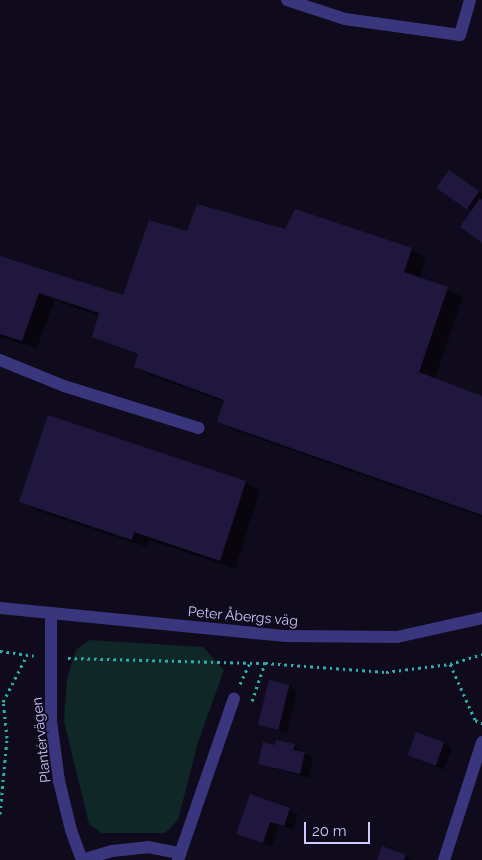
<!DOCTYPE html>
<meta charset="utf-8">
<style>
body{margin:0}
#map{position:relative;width:482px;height:860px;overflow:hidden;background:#0f0b1d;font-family:Raleway,sans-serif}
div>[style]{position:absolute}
.green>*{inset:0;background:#0f2727}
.shadow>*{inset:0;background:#0007}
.building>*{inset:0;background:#20173e;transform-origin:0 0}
.path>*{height:3px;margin-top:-1.5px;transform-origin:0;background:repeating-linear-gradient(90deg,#2cafab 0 2.5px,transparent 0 6.5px)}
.minor>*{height:12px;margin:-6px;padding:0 6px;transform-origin:6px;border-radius:6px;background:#3a367d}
span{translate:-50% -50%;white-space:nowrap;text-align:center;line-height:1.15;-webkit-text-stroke:4px #0f0b1d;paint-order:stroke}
.street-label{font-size:14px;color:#d0c8ff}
.scale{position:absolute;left:304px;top:822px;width:66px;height:22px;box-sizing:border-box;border:2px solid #d0c8ff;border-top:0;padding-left:6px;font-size:15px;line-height:18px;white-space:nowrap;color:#d0c8ff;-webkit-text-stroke:4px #0f0b1d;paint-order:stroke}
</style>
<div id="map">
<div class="green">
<i style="clip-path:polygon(89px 640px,203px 647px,224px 670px,198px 742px,178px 820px,165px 833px,102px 833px,89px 824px,64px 721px,67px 679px,76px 650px)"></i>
</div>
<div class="shadow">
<i style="clip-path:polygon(457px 176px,482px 194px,482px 241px,473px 211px,467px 208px)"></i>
<i style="clip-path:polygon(285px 231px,411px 249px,426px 258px,420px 278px,463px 297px,435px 379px,482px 398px,482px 517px,234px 430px,219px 421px,225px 402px,150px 375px,135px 366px,139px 356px,94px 337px,99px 316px,55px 300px,37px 348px,0 337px,0 257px,124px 296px,188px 232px)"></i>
<i style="clip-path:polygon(245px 482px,260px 491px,235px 569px,149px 540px,147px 547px,36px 510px,20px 501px)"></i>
<i style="clip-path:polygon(289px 686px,297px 691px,287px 733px,260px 724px)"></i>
<i style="clip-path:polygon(444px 743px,452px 748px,444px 770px,409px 756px)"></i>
<i style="clip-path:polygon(294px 745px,313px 758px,309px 778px,259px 764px,275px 746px)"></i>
<i style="clip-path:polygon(251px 796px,298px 814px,293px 830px,279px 825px,272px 847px,238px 834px)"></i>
<i style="clip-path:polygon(406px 856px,413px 860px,379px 860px)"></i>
</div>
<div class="building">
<i style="left:449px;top:170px;width:37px;height:22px;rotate:35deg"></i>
<i style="clip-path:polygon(480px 198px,482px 200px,482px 243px,460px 227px)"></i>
<i style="clip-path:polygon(197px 204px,285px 229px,295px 209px,412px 248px,404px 272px,448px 287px,419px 372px,482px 396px,482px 515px,217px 422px,224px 400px,134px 367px,138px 354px,92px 337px,99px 313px,39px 293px,22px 341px,0 334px,0 256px,123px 295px,149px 220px,187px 231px)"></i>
<i style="clip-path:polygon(48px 415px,246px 481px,220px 561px,134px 532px,132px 540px,19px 502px)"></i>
<i style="left:269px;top:680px;width:21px;height:46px;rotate:14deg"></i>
<i style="left:416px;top:732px;width:30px;height:25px;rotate:20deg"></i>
<i style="clip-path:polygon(276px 740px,295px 744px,293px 750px,305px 752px,300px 774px,258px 764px,263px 742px,275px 745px)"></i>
<i style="clip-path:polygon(250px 794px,290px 808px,284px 826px,270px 822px,263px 843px,236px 834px)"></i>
<i style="clip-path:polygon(382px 846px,406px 855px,404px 860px,377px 860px)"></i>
</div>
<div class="path">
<i style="left:0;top:651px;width:34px;rotate:8deg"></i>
<i style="left:68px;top:658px;width:197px;rotate:1.5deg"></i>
<i style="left:265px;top:663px;width:121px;rotate:4.3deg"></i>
<i style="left:386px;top:672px;width:64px;rotate:-7.1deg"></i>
<i style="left:450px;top:664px;width:34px;rotate:-17deg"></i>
<i style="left:450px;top:664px;width:61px;rotate:65.9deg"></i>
<i style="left:475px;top:720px;width:8px;rotate:23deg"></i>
<i style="left:240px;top:684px;width:23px;rotate:-65deg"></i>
<i style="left:252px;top:701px;width:40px;rotate:-71.1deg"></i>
<i style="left:0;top:814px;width:76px;rotate:-84.7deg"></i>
<i style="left:7px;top:738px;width:36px;rotate:-96deg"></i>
<i style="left:3px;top:702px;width:53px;rotate:-62.9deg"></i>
</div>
<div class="minor">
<i style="left:287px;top:0;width:61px;rotate:18.1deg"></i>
<i style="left:345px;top:19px;width:116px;rotate:7.9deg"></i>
<i style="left:460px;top:35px;width:36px;rotate:-74deg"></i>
<i style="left:0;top:360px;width:69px;rotate:22.1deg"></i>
<i style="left:64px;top:386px;width:141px;rotate:17.3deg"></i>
<i style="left:0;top:608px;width:288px;rotate:5.6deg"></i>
<i style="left:287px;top:636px;width:110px;rotate:0.5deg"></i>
<i style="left:397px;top:637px;width:87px;rotate:-12.6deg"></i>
<i style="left:51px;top:613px;width:108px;rotate:90deg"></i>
<i style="left:51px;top:721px;width:61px;rotate:82.4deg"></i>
<i style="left:59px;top:781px;width:50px;rotate:76.2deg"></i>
<i style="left:71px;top:830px;width:32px;rotate:70deg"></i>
<i style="left:82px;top:860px;width:31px;rotate:-17deg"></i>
<i style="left:112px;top:851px;width:36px;rotate:-6deg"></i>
<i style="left:148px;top:847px;width:33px;rotate:11deg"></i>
<i style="left:178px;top:860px;width:171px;rotate:-70.9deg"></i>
<i style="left:444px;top:860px;width:124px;rotate:-72.1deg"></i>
</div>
<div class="street-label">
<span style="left:243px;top:616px;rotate:5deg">Peter Åbergs väg</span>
<span style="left:41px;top:740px;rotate:-96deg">Plantérvägen</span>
</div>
<div class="scale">20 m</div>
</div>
